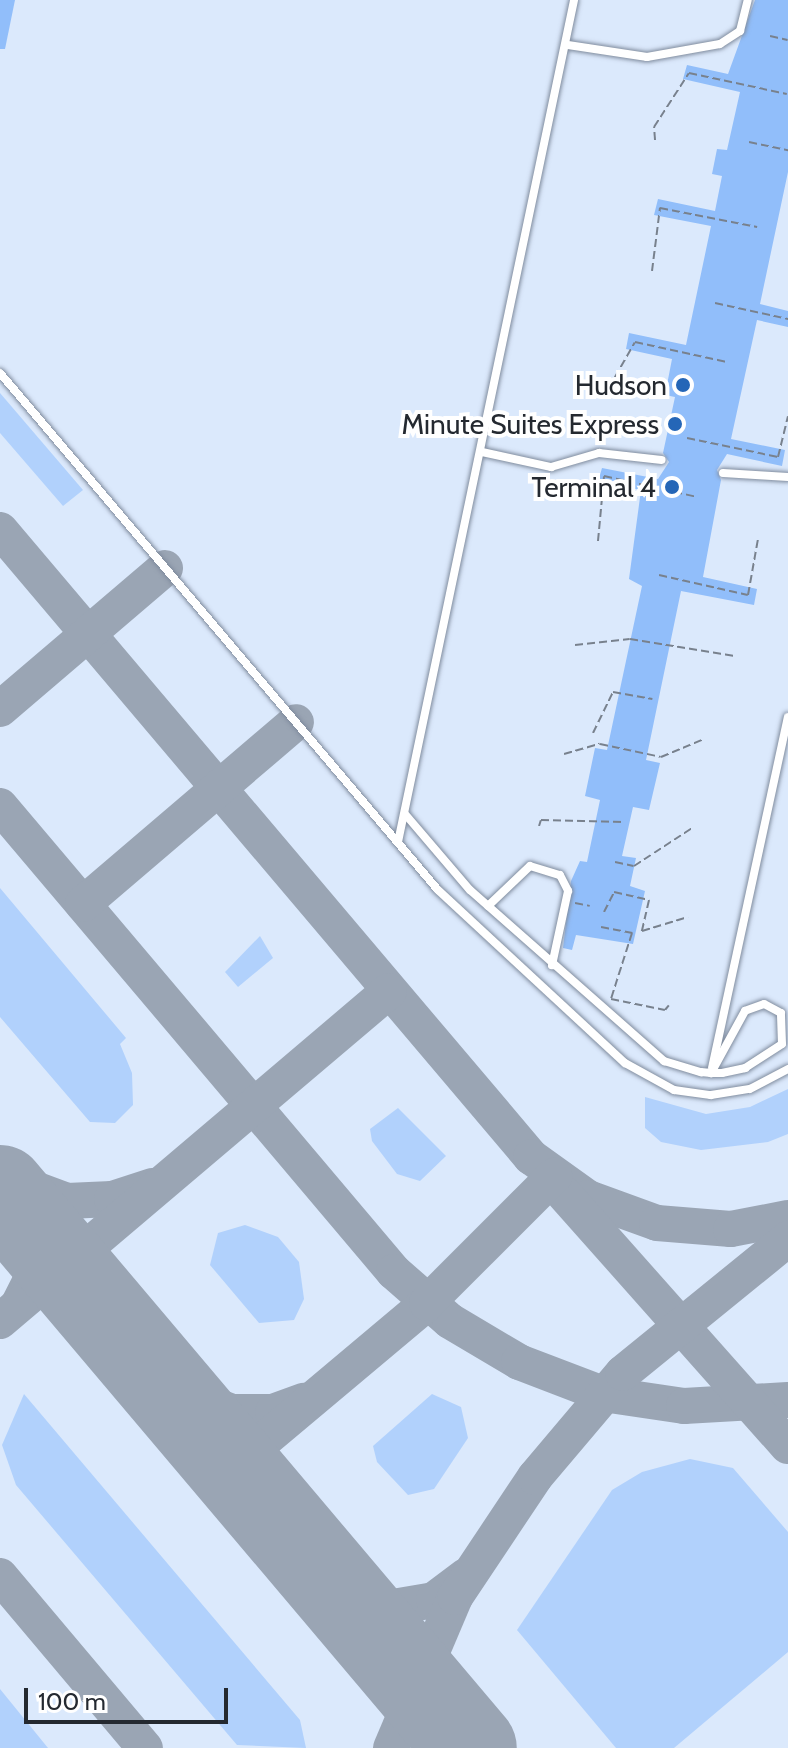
<!DOCTYPE html>
<style>
body{margin:0}
#map{position:relative;width:788px;height:1748px;overflow:hidden;background:#dbe9fc;font-family:Cabin,sans-serif}
div>[style]{position:absolute}
.green>*{inset:0;background:#b1d1fc}
.taxiway>*{height:36px;margin:-18px;padding:0 18px;transform-origin:18px;border-radius:18px;background:#9aa5b4}
.runway>*{height:92px;margin:-46px;padding:0 46px;transform-origin:46px;border-radius:46px;background:#9aa5b4}
.building>*{inset:0;background:#91befa}
.path>*{height:2px;margin-top:-1px;transform-origin:0;background:repeating-linear-gradient(90deg,#78818d 0 8px,transparent 0 12px)}
.roads{filter:drop-shadow(0 0 2px #808c9e) drop-shadow(0 0 2px #808c9e)}
.lane>*{height:8px;margin:-4px;padding:0 4px;transform-origin:4px;border-radius:4px;background:#fff}
.dots>*{width:22px;height:22px;translate:-50% -50%;box-sizing:border-box;border:4px solid #fff;border-radius:50%}
span{translate:-50% -50%;white-space:nowrap;text-align:center;line-height:1.15;-webkit-text-stroke:8px #fff;paint-order:stroke}
.poi-label{font-size:28px;color:#242930}
.right{translate:-100% -50%;text-align:right}
.scale{position:absolute;left:24px;top:1688px;width:204px;height:36px;box-sizing:border-box;border:4px solid #242930;border-top:0;padding-left:10px;font-size:24px;line-height:28px;white-space:nowrap;color:#242930;-webkit-text-stroke:6px #fff;paint-order:stroke}
</style>
<div id="map">
<div class="green">
<i style="clip-path:polygon(0 393px,83px 490px,63px 506px,0 433px)"></i>
<i style="clip-path:polygon(0 888px,126px 1038px,120px 1044px,132px 1073px,133px 1105px,115px 1123px,90px 1122px,0 1017px)"></i>
<i style="clip-path:polygon(260px 936px,273px 958px,238px 987px,225px 972px)"></i>
<i style="clip-path:polygon(788px 1089px,788px 1134px,768px 1142px,701px 1150px,661px 1142px,645px 1128px,645px 1097px,706px 1114px,750px 1107px)"></i>
<i style="clip-path:polygon(398px 1108px,446px 1156px,420px 1181px,397px 1174px,372px 1141px,370px 1129px)"></i>
<i style="clip-path:polygon(245px 1225px,278px 1237px,299px 1262px,304px 1299px,294px 1320px,259px 1323px,210px 1265px,218px 1233px)"></i>
<i style="clip-path:polygon(24px 1394px,300px 1720px,306px 1748px,237px 1745px,16px 1485px,2px 1445px)"></i>
<i style="clip-path:polygon(432px 1394px,461px 1407px,468px 1438px,434px 1489px,408px 1495px,377px 1462px,373px 1446px)"></i>
<i style="clip-path:polygon(690px 1459px,733px 1468px,788px 1532px,788px 1652px,674px 1748px,616px 1748px,517px 1630px,612px 1490px,642px 1472px)"></i>
<i style="clip-path:polygon(0 1689px,48px 1748px,0 1748px)"></i>
</div>
<div class="taxiway">
<i style="left:0;top:530px;width:822px;rotate:49.74deg"></i>
<i style="left:531px;top:1157px;width:70px;rotate:35.7deg"></i>
<i style="left:588px;top:1198px;width:73px;rotate:19.9deg"></i>
<i style="left:657px;top:1223px;width:74px;rotate:4.6deg"></i>
<i style="left:731px;top:1229px;width:58px;rotate:-10.9deg"></i>
<i style="left:0;top:709px;width:217px;rotate:-40.5deg"></i>
<i style="left:0;top:806px;width:610px;rotate:49.79deg"></i>
<i style="left:394px;top:1272px;width:74px;rotate:41.2deg"></i>
<i style="left:450px;top:1321px;width:80px;rotate:30.7deg"></i>
<i style="left:519px;top:1362px;width:90px;rotate:20.9deg"></i>
<i style="left:603px;top:1394px;width:82px;rotate:8.4deg"></i>
<i style="left:684px;top:1406px;width:104px;rotate:-3.3deg"></i>
<i style="left:83px;top:904px;width:280px;rotate:-40.5deg"></i>
<i style="left:0;top:1176px;width:72px;rotate:20.5deg"></i>
<i style="left:67px;top:1201px;width:45px;rotate:-2.5deg"></i>
<i style="left:112px;top:1199px;width:42px;rotate:-18deg"></i>
<i style="left:2px;top:1194px;width:60px;rotate:60deg"></i>
<i style="left:32px;top:1246px;width:34px;rotate:92deg"></i>
<i style="left:31px;top:1280px;width:27px;rotate:117deg"></i>
<i style="left:564px;top:1194px;width:337px;rotate:48.4deg"></i>
<i style="left:0;top:1321px;width:510px;rotate:-40.31deg"></i>
<i style="left:165px;top:1386px;width:72px;rotate:21.2deg"></i>
<i style="left:232px;top:1412px;width:41px"></i>
<i style="left:273px;top:1412px;width:33px;rotate:-20deg"></i>
<i style="left:233px;top:1466px;width:253px;rotate:-40deg"></i>
<i style="left:427px;top:1303px;width:180px;rotate:-45deg"></i>
<i style="left:309px;top:1556px;width:66px;rotate:39.5deg"></i>
<i style="left:360px;top:1598px;width:34px;rotate:15deg"></i>
<i style="left:393px;top:1607px;width:42px;rotate:-9.7deg"></i>
<i style="left:434px;top:1600px;width:40px;rotate:-37deg"></i>
<i style="left:0;top:1576px;width:225px;rotate:49.9deg"></i>
<i style="left:391px;top:1748px;width:164px;rotate:-67deg"></i>
<i style="left:455px;top:1597px;width:144px;rotate:-56.3deg"></i>
<i style="left:535px;top:1477px;width:136px;rotate:-49.8deg"></i>
<i style="left:623px;top:1373px;width:213px;rotate:-39.1deg"></i>
</div>
<div class="runway">
<i style="left:0;top:1191px;width:729px;rotate:49.78deg"></i>
</div>
<div class="building">
<i style="clip-path:polygon(0 0,15px 0,5px 49px,0 49px)"></i>
<i style="clip-path:polygon(755px 0,788px 0,788px 172px,760px 304px,788px 311px,788px 327px,757px 320px,731px 439px,785px 450px,782px 466px,727px 454px,717px 470px,721px 480px,703px 577px,757px 589px,754px 605px,681px 591px,646px 760px,660px 763px,649px 810px,633px 807px,622px 856px,636px 858px,630px 886px,645px 891px,633px 944px,576px 935px,572px 950px,563px 948px,571px 881px,580px 861px,587px 862px,600px 800px,585px 796px,595px 748px,607px 750px,642px 586px,629px 579px,641px 490px,598px 482px,602px 468px,658px 479px,669px 462px,663px 453px,675px 397px,665px 395px,672px 359px,626px 349px,629px 333px,686px 345px,711px 226px,654px 215px,658px 199px,715px 211px,722px 176px,712px 174px,717px 149px,727px 150px,740px 92px,683px 79px,687px 65px,728px 74px)"></i>
</div>
<div class="path">
<i style="left:770px;top:36px;width:18px;rotate:13deg"></i>
<i style="left:655px;top:140px;width:13px;rotate:-94deg"></i>
<i style="left:654px;top:127px;width:64px;rotate:-57.1deg"></i>
<i style="left:689px;top:73px;width:100px;rotate:12.1deg"></i>
<i style="left:749px;top:142px;width:40px;rotate:12deg"></i>
<i style="left:652px;top:271px;width:64px;rotate:-82.8deg"></i>
<i style="left:660px;top:208px;width:99px;rotate:11.1deg"></i>
<i style="left:715px;top:303px;width:75px;rotate:12.4deg"></i>
<i style="left:603px;top:398px;width:64px;rotate:-60.3deg"></i>
<i style="left:635px;top:342px;width:94px;rotate:12.3deg"></i>
<i style="left:687px;top:438px;width:93px;rotate:11.8deg"></i>
<i style="left:778px;top:457px;width:42px;rotate:-76.3deg"></i>
<i style="left:598px;top:541px;width:65px;rotate:-84.7deg"></i>
<i style="left:604px;top:476px;width:95px;rotate:12.7deg"></i>
<i style="left:659px;top:575px;width:91px;rotate:12.7deg"></i>
<i style="left:748px;top:595px;width:57px;rotate:-79.9deg"></i>
<i style="left:575px;top:645px;width:55px;rotate:-6.2deg"></i>
<i style="left:630px;top:639px;width:106px;rotate:9.2deg"></i>
<i style="left:593px;top:733px;width:46px;rotate:-64deg"></i>
<i style="left:613px;top:692px;width:40px;rotate:10deg"></i>
<i style="left:564px;top:754px;width:37px;rotate:-16deg"></i>
<i style="left:600px;top:744px;width:62px;rotate:12deg"></i>
<i style="left:661px;top:757px;width:47px;rotate:-22.7deg"></i>
<i style="left:539px;top:826px;width:6px;rotate:-72deg"></i>
<i style="left:541px;top:820px;width:83px;rotate:1.4deg"></i>
<i style="left:615px;top:862px;width:19px;rotate:12deg"></i>
<i style="left:634px;top:866px;width:69px;rotate:-33.2deg"></i>
<i style="left:575px;top:903px;width:15px;rotate:11deg"></i>
<i style="left:604px;top:912px;width:22px;rotate:-63deg"></i>
<i style="left:614px;top:892px;width:36px;rotate:13deg"></i>
<i style="left:649px;top:900px;width:32px;rotate:103deg"></i>
<i style="left:642px;top:931px;width:48px;rotate:-16.9deg"></i>
<i style="left:601px;top:927px;width:32px;rotate:11deg"></i>
<i style="left:632px;top:933px;width:69px;rotate:107.7deg"></i>
<i style="left:611px;top:999px;width:55px;rotate:11.5deg"></i>
<i style="left:665px;top:1010px;width:6px;rotate:-51deg"></i>
</div>
<div class="roads">
<div class="lane">
<i style="left:568px;top:45px;width:80px;rotate:8.6deg"></i>
<i style="left:647px;top:57px;width:74px;rotate:-10.1deg"></i>
<i style="left:720px;top:44px;width:24px;rotate:-33deg"></i>
<i style="left:740px;top:31px;width:32px;rotate:-76deg"></i>
<i style="left:0;top:373px;width:678px;rotate:49.73deg"></i>
<i style="left:438px;top:890px;width:255px;rotate:42.8deg"></i>
<i style="left:625px;top:1063px;width:56px;rotate:28.9deg"></i>
<i style="left:674px;top:1090px;width:37px;rotate:8deg"></i>
<i style="left:711px;top:1095px;width:39px;rotate:-9deg"></i>
<i style="left:750px;top:1089px;width:43px;rotate:-27.8deg"></i>
<i style="left:482px;top:452px;width:71px;rotate:12.3deg"></i>
<i style="left:551px;top:467px;width:50px;rotate:-16.3deg"></i>
<i style="left:599px;top:453px;width:63px;rotate:6.3deg"></i>
<i style="left:723px;top:473px;width:65px;rotate:3.5deg"></i>
<i style="left:405px;top:814px;width:100px;rotate:49.5deg"></i>
<i style="left:470px;top:890px;width:259px;rotate:41.4deg"></i>
<i style="left:664px;top:1061px;width:39px;rotate:17deg"></i>
<i style="left:701px;top:1072px;width:10px;rotate:6deg"></i>
<i style="left:711px;top:1073px;width:11px"></i>
<i style="left:722px;top:1073px;width:24px;rotate:-12deg"></i>
<i style="left:745px;top:1068px;width:44px;rotate:-33deg"></i>
<i style="left:782px;top:1044px;width:31px;rotate:-92deg"></i>
<i style="left:781px;top:1013px;width:19px;rotate:-152deg"></i>
<i style="left:764px;top:1004px;width:20px;rotate:160deg"></i>
<i style="left:745px;top:1011px;width:71px;rotate:118.7deg"></i>
<i style="left:398px;top:842px;width:860px;rotate:-78.19deg"></i>
<i style="left:488px;top:906px;width:58px;rotate:-43.6deg"></i>
<i style="left:530px;top:866px;width:31px;rotate:17deg"></i>
<i style="left:560px;top:875px;width:18px;rotate:63deg"></i>
<i style="left:568px;top:891px;width:76px;rotate:102.2deg"></i>
<i style="left:712px;top:1068px;width:359px;rotate:-77.8deg"></i>
</div>
</div>
<div class="dots">
<i style="left:683px;top:385px;background:#2566b7"></i>
<i style="left:675px;top:424px;background:#2566b7"></i>
<i style="left:672px;top:487px;background:#2566b7"></i>
</div>
<div class="poi-label">
<span class="right" style="left:667px;top:385px">Hudson</span>
<span class="right" style="left:659px;top:424px">Minute Suites Express</span>
<span class="right" style="left:656px;top:487px">Terminal 4</span>
</div>
<div class="scale">100 m</div>
</div>
